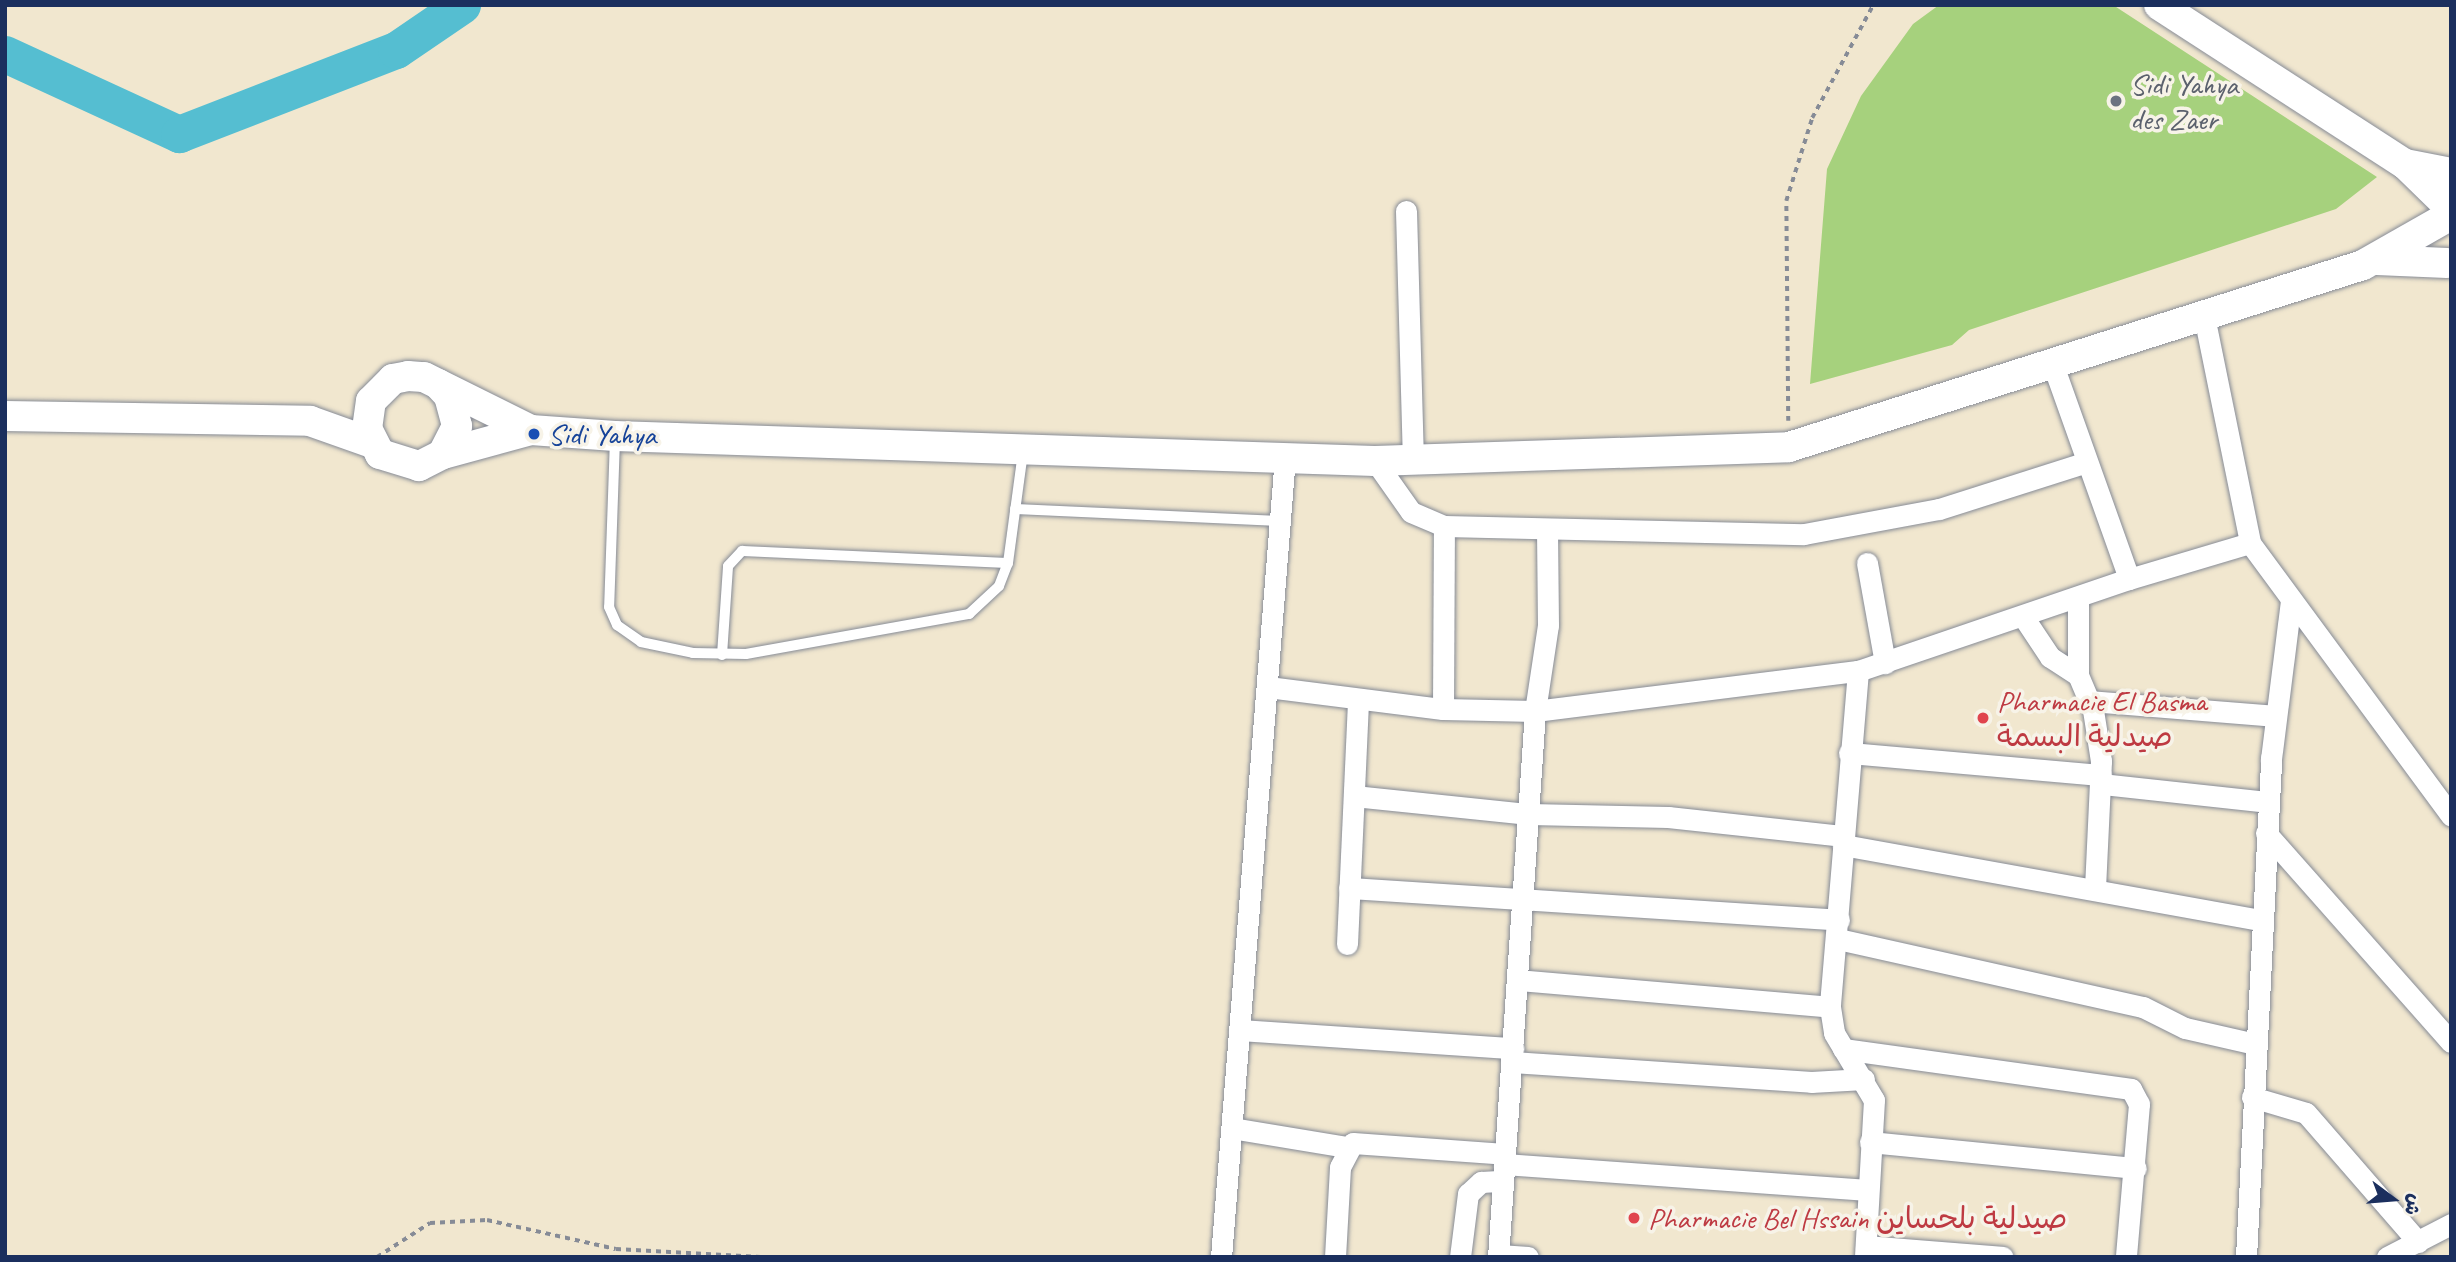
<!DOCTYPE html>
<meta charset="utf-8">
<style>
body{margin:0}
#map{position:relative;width:2456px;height:1262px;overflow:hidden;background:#f1e7cf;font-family:Caveat,"Playpen Sans Arabic",sans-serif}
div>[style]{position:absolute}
.green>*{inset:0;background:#a6d17d}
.river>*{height:37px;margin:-18.5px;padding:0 18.5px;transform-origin:18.5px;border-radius:18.5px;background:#55bed1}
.path>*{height:3.5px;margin-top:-1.75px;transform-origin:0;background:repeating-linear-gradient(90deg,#868b96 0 5px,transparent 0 10px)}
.roads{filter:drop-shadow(0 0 2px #868b96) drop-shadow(0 0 2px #868b96)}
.lane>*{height:10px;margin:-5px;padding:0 5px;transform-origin:5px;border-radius:5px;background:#fff}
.street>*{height:21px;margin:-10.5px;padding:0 10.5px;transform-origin:10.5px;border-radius:10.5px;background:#fff}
.secondary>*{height:30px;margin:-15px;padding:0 15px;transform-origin:15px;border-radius:15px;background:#fff}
.dots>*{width:19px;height:19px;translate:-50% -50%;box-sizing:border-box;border:4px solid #f7f3e8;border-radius:50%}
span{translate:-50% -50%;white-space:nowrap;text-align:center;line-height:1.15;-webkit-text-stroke:7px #f7f3e8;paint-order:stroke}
.worship-label{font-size:30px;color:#5b616d}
.left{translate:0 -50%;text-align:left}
.transit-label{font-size:30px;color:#164399}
.health-label{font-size:30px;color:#be3a42}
.frame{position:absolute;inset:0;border:7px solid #1b2f5e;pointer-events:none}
.north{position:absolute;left:2358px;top:1164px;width:70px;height:70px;-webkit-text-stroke:5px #f7f3e8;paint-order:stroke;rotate:106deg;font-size:19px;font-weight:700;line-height:28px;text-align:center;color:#1b2f5e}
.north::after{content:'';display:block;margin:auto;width:24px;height:32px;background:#1b2f5e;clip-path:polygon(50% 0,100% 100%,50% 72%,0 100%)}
</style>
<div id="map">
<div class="green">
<i style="clip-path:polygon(1939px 5px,2113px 5px,2377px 177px,2336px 209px,1969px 330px,1952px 345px,1810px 384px,1827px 169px,1861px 96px,1913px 24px)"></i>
</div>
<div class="river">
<i style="left:5px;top:54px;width:192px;rotate:24.7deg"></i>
<i style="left:179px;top:134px;width:233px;rotate:-21.2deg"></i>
<i style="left:396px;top:50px;width:80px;rotate:-34.3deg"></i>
</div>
<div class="path">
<i style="left:1788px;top:421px;width:220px;rotate:-90.5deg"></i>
<i style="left:1786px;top:201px;width:87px;rotate:-72.6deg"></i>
<i style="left:1812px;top:118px;width:128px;rotate:-61.6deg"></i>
<i style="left:377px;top:1257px;width:63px;rotate:-32.7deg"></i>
<i style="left:430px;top:1223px;width:57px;rotate:-3deg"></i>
<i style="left:487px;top:1220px;width:132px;rotate:12.7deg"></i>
<i style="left:616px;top:1249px;width:145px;rotate:3.2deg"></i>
</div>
<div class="roads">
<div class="lane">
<i style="left:615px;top:439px;width:168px;rotate:92deg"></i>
<i style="left:609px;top:607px;width:20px;rotate:66deg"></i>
<i style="left:617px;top:625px;width:29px;rotate:35deg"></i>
<i style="left:641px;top:642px;width:53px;rotate:11.9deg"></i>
<i style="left:693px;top:653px;width:53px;rotate:1.1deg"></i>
<i style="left:746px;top:654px;width:227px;rotate:-10.2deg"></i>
<i style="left:969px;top:614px;width:41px;rotate:-43deg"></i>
<i style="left:999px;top:586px;width:25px;rotate:-69deg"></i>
<i style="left:1015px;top:509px;width:265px;rotate:2.6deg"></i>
<i style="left:722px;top:655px;width:89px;rotate:-86.1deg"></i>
<i style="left:728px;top:566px;width:21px;rotate:-47deg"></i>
<i style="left:742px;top:551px;width:266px;rotate:2.6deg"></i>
<i style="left:1008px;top:563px;width:112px;rotate:-82.3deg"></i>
</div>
<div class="street">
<i style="left:1406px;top:211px;width:249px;rotate:88.4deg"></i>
<i style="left:2204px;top:316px;width:232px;rotate:78.5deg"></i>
<i style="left:2250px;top:543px;width:339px;rotate:53.6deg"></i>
<i style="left:2053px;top:365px;width:227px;rotate:70.4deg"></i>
<i style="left:2129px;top:579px;width:126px;rotate:-16.6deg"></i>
<i style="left:1375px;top:461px;width:62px;rotate:54.8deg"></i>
<i style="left:1411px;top:512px;width:36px;rotate:23deg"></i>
<i style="left:1444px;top:526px;width:360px;rotate:1.3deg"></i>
<i style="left:1804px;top:534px;width:137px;rotate:-10.5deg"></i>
<i style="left:1939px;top:509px;width:152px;rotate:-17.6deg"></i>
<i style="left:1867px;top:563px;width:102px;rotate:79.8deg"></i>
<i style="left:2078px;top:599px;width:76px;rotate:90deg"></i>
<i style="left:2078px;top:675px;width:38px;rotate:67deg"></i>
<i style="left:2093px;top:710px;width:52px;rotate:81.1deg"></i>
<i style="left:2101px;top:761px;width:129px;rotate:92.7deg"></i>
<i style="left:2024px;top:618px;width:47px;rotate:56.3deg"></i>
<i style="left:2050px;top:657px;width:33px;rotate:33deg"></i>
<i style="left:1858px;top:671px;width:337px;rotate:94.8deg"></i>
<i style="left:1830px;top:1007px;width:26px;rotate:81deg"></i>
<i style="left:1834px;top:1033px;width:78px;rotate:59.2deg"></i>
<i style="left:1874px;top:1100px;width:157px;rotate:93.3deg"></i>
<i style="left:1268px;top:687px;width:176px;rotate:7.2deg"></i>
<i style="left:1443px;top:709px;width:92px;rotate:1.2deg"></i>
<i style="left:1535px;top:711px;width:325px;rotate:-7.1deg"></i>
<i style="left:1858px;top:671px;width:286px;rotate:-18.8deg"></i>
<i style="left:2089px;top:701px;width:187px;rotate:4.6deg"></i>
<i style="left:1443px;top:709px;width:183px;rotate:-89.7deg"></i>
<i style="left:1849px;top:753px;width:253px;rotate:5deg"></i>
<i style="left:2102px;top:784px;width:167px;rotate:6.2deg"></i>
<i style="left:1354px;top:796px;width:176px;rotate:5.9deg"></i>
<i style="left:1529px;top:814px;width:139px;rotate:1.2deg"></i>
<i style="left:1668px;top:817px;width:177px;rotate:6.2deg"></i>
<i style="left:2266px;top:833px;width:279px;rotate:48.5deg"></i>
<i style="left:1843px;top:845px;width:425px;rotate:10.2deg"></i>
<i style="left:1349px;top:888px;width:491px;rotate:3.7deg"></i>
<i style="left:1838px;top:939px;width:312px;rotate:12.6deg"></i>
<i style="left:2143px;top:1007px;width:47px;rotate:26.6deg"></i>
<i style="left:2185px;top:1028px;width:72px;rotate:12.9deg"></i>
<i style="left:1347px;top:944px;width:243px;rotate:-87.4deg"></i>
<i style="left:1518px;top:980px;width:313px;rotate:4.9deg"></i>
<i style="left:1239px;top:1030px;width:275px;rotate:3.8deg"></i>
<i style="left:1843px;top:1049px;width:291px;rotate:7.9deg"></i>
<i style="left:2131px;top:1089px;width:17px;rotate:62deg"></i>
<i style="left:2139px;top:1104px;width:154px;rotate:94.9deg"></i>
<i style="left:1512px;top:1062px;width:300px;rotate:3.8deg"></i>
<i style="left:1811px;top:1082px;width:53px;rotate:-3.2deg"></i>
<i style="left:2252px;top:1097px;width:56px;rotate:16.5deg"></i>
<i style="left:2306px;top:1113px;width:171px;rotate:49deg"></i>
<i style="left:1232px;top:1128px;width:117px;rotate:9.4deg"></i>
<i style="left:1870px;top:1142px;width:267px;rotate:5.6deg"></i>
<i style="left:1504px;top:1164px;width:365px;rotate:4.1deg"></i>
<i style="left:1866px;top:1246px;width:137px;rotate:4.6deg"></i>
<i style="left:1499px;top:1255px;width:29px;rotate:4deg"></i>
<i style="left:1221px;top:1257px;width:803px;rotate:-85.43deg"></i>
<i style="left:1335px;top:1257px;width:90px;rotate:-86.8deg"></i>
<i style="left:1340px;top:1167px;width:27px;rotate:-62deg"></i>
<i style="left:1353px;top:1143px;width:152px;rotate:4.1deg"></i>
<i style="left:1460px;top:1257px;width:64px;rotate:-82.8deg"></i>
<i style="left:1468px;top:1194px;width:18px;rotate:-43deg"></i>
<i style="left:1481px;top:1182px;width:22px;rotate:-3deg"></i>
<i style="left:1498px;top:1257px;width:547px;rotate:-86.12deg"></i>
<i style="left:1535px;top:711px;width:87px;rotate:-81.4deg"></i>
<i style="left:1548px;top:625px;width:92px;rotate:-90.6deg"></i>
<i style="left:2246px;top:1257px;width:499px;rotate:-87.1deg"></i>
<i style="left:2271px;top:759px;width:159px;rotate:-82.8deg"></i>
<i style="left:2387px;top:1257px;width:72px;rotate:-27.3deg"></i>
</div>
<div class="secondary">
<i style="left:2159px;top:5px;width:293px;rotate:32.9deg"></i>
<i style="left:2405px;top:164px;width:62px;rotate:44.3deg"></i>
<i style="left:2405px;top:164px;width:47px;rotate:11.1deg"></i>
<i style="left:2377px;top:260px;width:70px;rotate:2.5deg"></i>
<i style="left:438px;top:384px;width:16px;rotate:47deg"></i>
<i style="left:449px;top:396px;width:31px;rotate:75deg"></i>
<i style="left:457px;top:426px;width:31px;rotate:117deg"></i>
<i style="left:443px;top:454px;width:27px;rotate:153deg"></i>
<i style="left:419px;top:466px;width:41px;rotate:-162.9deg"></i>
<i style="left:380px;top:454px;width:28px;rotate:-117deg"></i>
<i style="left:367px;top:429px;width:28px;rotate:-82deg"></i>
<i style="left:371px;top:401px;width:31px;rotate:-45deg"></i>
<i style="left:393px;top:379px;width:15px;rotate:-11deg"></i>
<i style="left:408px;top:376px;width:16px;rotate:4deg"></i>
<i style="left:424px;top:377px;width:119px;rotate:26.4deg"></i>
<i style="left:531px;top:430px;width:84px;rotate:4.1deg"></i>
<i style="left:615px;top:436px;width:760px;rotate:1.88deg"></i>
<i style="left:1375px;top:461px;width:414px;rotate:-1.9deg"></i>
<i style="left:1789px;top:447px;width:602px;rotate:-17.59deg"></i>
<i style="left:2363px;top:265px;width:93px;rotate:-29.6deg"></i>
<i style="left:5px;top:416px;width:305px;rotate:0.9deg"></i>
<i style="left:310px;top:421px;width:66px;rotate:19.5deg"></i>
<i style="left:443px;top:454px;width:91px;rotate:-15.3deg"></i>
</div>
</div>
<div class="dots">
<i style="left:2116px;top:101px;background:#6b7280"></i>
<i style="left:534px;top:434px;background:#1a4fb4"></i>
<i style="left:1983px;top:718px;background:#e0444e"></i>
<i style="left:1634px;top:1218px;background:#e0444e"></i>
</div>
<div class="worship-label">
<span class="left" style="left:2130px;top:101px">Sidi Yahya<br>des Zaer</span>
</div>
<div class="transit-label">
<span class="left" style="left:548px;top:434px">Sidi Yahya</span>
</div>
<div class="health-label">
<span class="left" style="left:1997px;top:718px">Pharmacie El Basma<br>صيدلية البسمة</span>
<span class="left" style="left:1648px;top:1218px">Pharmacie Bel Hssain صيدلية بلحساين</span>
</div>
<div class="frame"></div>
<div class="north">ش</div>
</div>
